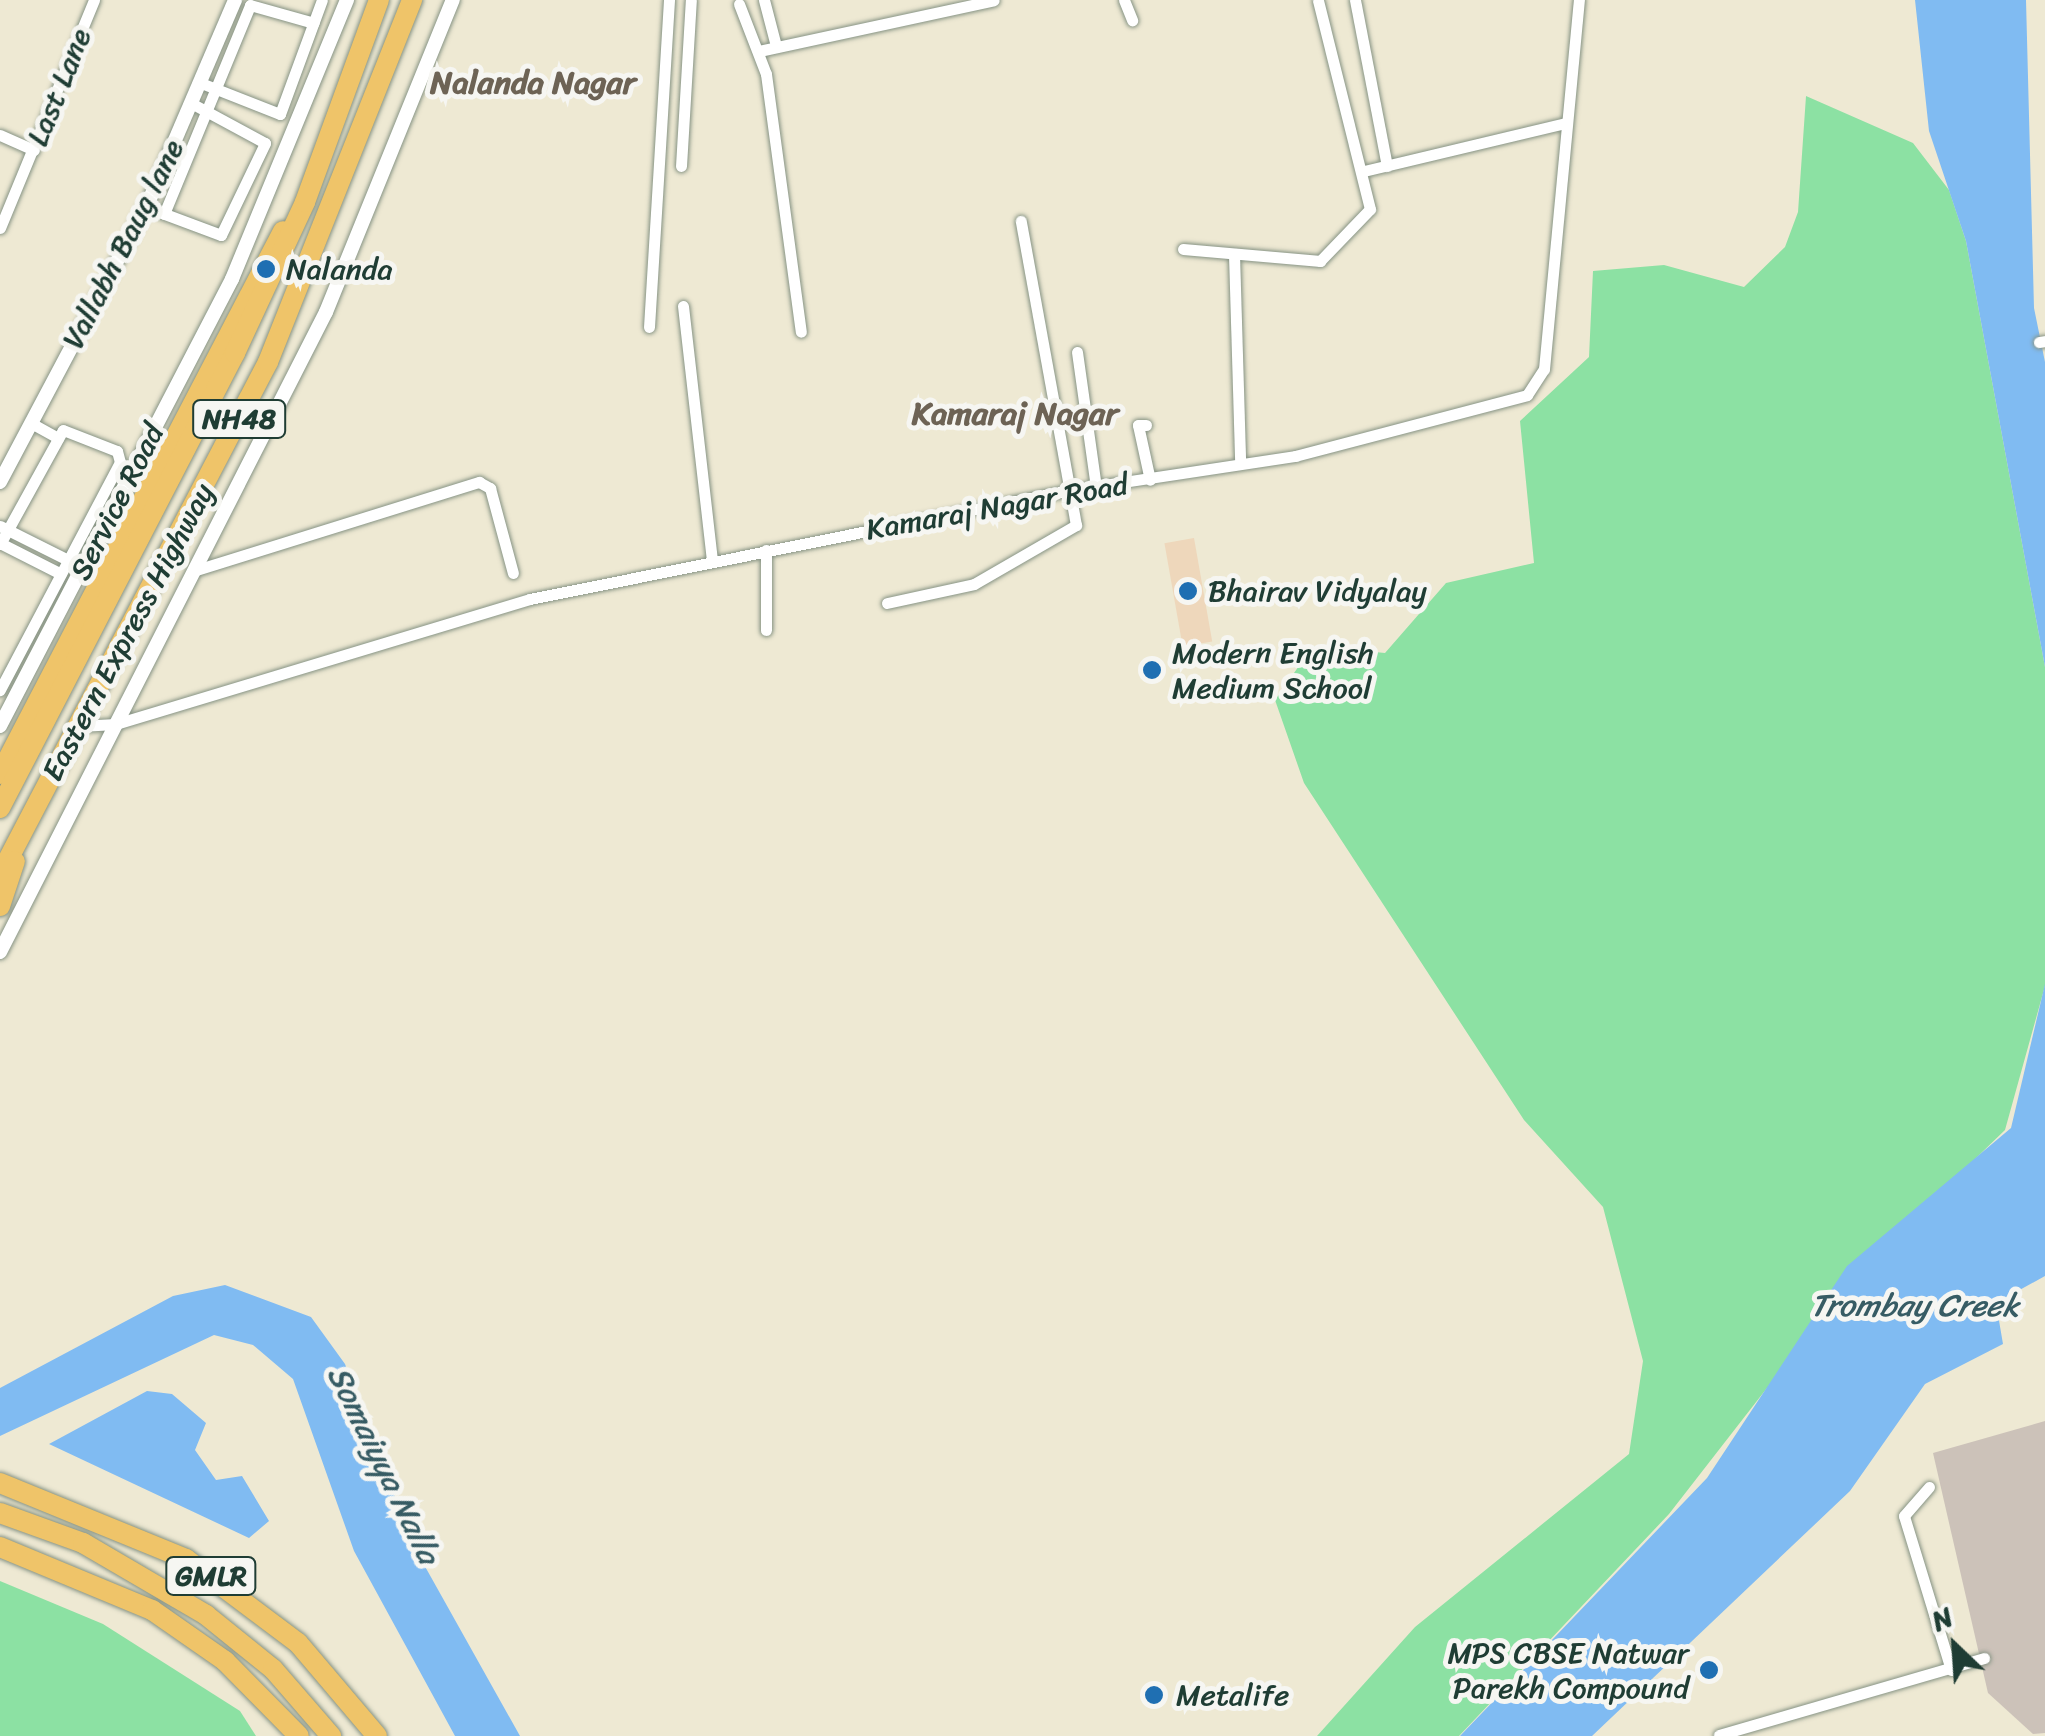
<!DOCTYPE html>
<style>
body{margin:0}
#map{position:relative;width:2045px;height:1736px;overflow:hidden;background:#eee9d3;font-family:Sriracha,sans-serif}
div>[style]{position:absolute}
.built>*{inset:0;background:#eed7bb;transform-origin:0 0}
.industrial>*{inset:0;background:#ccc2b9}
.green>*{inset:0;background:#8ce1a3}
.water>*{inset:0;background:#80bbf2}
.roads{filter:drop-shadow(0 0 2px #869384) drop-shadow(0 0 2px #869384)}
.minor>*{height:11px;margin:-5.5px;padding:0 5.5px;transform-origin:5.5px;border-radius:5.5px;background:#fff}
.tertiary>*{height:14px;margin:-7px;padding:0 7px;transform-origin:7px;border-radius:7px;background:#fff}
.trunk>*{height:20px;margin:-10px;padding:0 10px;transform-origin:10px;border-radius:10px;background:#efc469}
.dots>*{width:28px;height:28px;translate:-50% -50%;box-sizing:border-box;border:5px solid #f6f6f2;border-radius:50%}
span{translate:-50% -50%;white-space:nowrap;text-align:center;line-height:1.15;-webkit-text-stroke:10px #f6f6f2;paint-order:stroke}
.shield-label span{padding:2px 8px;background:#f6f6f2;border:2px solid;border-radius:8px;-webkit-text-stroke-width:0}
.shield-label{font-size:28px;color:#1f3d34;font-weight:700}
.street-label{font-size:30px;color:#1f3d34}
.poi-label{font-size:30px;color:#1f3d34}
.left{translate:0 -50%;text-align:left}
.right{translate:-100% -50%;text-align:right}
.neighbourhood-label{font-size:32px;color:#6d6355;font-weight:700}
.water-label{font-size:32px;color:#375c64;font-style:italic}
.north{position:absolute;left:1905px;top:1596px;width:100px;height:100px;-webkit-text-stroke:8px #f6f6f2;paint-order:stroke;rotate:335deg;font-size:28px;font-weight:700;line-height:40px;text-align:center;color:#1f3d34}
.north::after{content:'';display:block;margin:auto;width:35px;height:45px;background:#1f3d34;clip-path:polygon(50% 0,100% 100%,50% 72%,0 100%)}
</style>
<div id="map">
<div class="built">
<i style="left:1194px;top:538px;width:105px;height:30px;rotate:80deg"></i>
</div>
<div class="industrial">
<i style="clip-path:polygon(2045px 1421px,2045px 1733px,2033px 1734px,1988px 1693px,1933px 1453px)"></i>
</div>
<div class="green">
<i style="clip-path:polygon(1806px 96px,1913px 143px,1949px 190px,1966px 241px,2045px 667px,2045px 986px,2005px 1130px,1854px 1276px,1669px 1514px,1459px 1736px,1317px 1736px,1415px 1627px,1629px 1454px,1643px 1361px,1603px 1207px,1524px 1120px,1304px 783px,1275px 700px,1313px 646px,1385px 653px,1446px 583px,1534px 563px,1520px 421px,1589px 357px,1593px 271px,1664px 265px,1744px 287px,1785px 247px,1798px 212px)"></i>
<i style="clip-path:polygon(0 1581px,103px 1624px,240px 1711px,256px 1736px,0 1736px)"></i>
</div>
<div class="water">
<i style="clip-path:polygon(1915px 0,2026px 0,2034px 308px,2045px 362px,2045px 667px,1966px 241px,1929px 131px)"></i>
<i style="clip-path:polygon(2045px 984px,2045px 1276px,1996px 1303px,2003px 1344px,1925px 1384px,1850px 1491px,1592px 1736px,1460px 1736px,1707px 1478px,1847px 1266px,2011px 1128px)"></i>
<i style="clip-path:polygon(225px 1285px,311px 1317px,345px 1364px,413px 1545px,520px 1736px,455px 1736px,354px 1551px,293px 1379px,253px 1345px,214px 1335px,0 1436px,0 1388px,173px 1296px)"></i>
<i style="clip-path:polygon(147px 1391px,172px 1394px,206px 1423px,195px 1450px,216px 1480px,242px 1476px,269px 1521px,249px 1538px,49px 1444px)"></i>
</div>
<div class="roads">
<div class="minor">
<i style="left:764px;top:0;width:48px;rotate:75.4deg"></i>
<i style="left:1124px;top:0;width:22px;rotate:68deg"></i>
<i style="left:1355px;top:0;width:169px;rotate:79.1deg"></i>
<i style="left:739px;top:4px;width:75px;rotate:68.9deg"></i>
<i style="left:766px;top:74px;width:260px;rotate:82.3deg"></i>
<i style="left:759px;top:51px;width:240px;rotate:-12.2deg"></i>
<i style="left:201px;top:83px;width:85px;rotate:21.4deg"></i>
<i style="left:280px;top:114px;width:121px;rotate:-69.8deg"></i>
<i style="left:0;top:135px;width:37px;rotate:24deg"></i>
<i style="left:681px;top:166px;width:166px;rotate:-86.6deg"></i>
<i style="left:1364px;top:171px;width:207px;rotate:-13.4deg"></i>
<i style="left:146px;top:207px;width:80px;rotate:20.5deg"></i>
<i style="left:221px;top:235px;width:102px;rotate:-64.4deg"></i>
<i style="left:265px;top:143px;width:82px;rotate:-151.6deg"></i>
<i style="left:164px;top:214px;width:226px;rotate:-67.6deg"></i>
<i style="left:250px;top:5px;width:66px;rotate:15.7deg"></i>
<i style="left:0;top:228px;width:247px;rotate:-67.6deg"></i>
<i style="left:1183px;top:249px;width:138px;rotate:5deg"></i>
<i style="left:1320px;top:261px;width:72px;rotate:-46.1deg"></i>
<i style="left:1370px;top:209px;width:215px;rotate:-104deg"></i>
<i style="left:1234px;top:254px;width:208px;rotate:88.3deg"></i>
<i style="left:683px;top:306px;width:256px;rotate:83.5deg"></i>
<i style="left:649px;top:327px;width:328px;rotate:-86.5deg"></i>
<i style="left:2039px;top:342px;width:6px;rotate:-9deg"></i>
<i style="left:1077px;top:352px;width:137px;rotate:82deg"></i>
<i style="left:31px;top:423px;width:31px;rotate:29deg"></i>
<i style="left:1146px;top:425px;width:8px;rotate:180deg"></i>
<i style="left:1138px;top:425px;width:56px;rotate:77.7deg"></i>
<i style="left:0;top:526px;width:76px;rotate:26.6deg"></i>
<i style="left:0;top:543px;width:68px;rotate:26.9deg"></i>
<i style="left:0;top:544px;width:130px;rotate:-61.1deg"></i>
<i style="left:63px;top:430px;width:58px;rotate:21.3deg"></i>
<i style="left:117px;top:451px;width:11px;rotate:75deg"></i>
<i style="left:120px;top:462px;width:258px;rotate:117.8deg"></i>
<i style="left:766px;top:550px;width:80px;rotate:90deg"></i>
<i style="left:193px;top:571px;width:300px;rotate:-17.3deg"></i>
<i style="left:479px;top:482px;width:13px;rotate:29deg"></i>
<i style="left:490px;top:488px;width:88px;rotate:74.9deg"></i>
<i style="left:887px;top:603px;width:89px;rotate:-12.3deg"></i>
<i style="left:974px;top:584px;width:118px;rotate:-30deg"></i>
<i style="left:1076px;top:525px;width:309px;rotate:-100.3deg"></i>
<i style="left:79px;top:726px;width:37px;rotate:-3deg"></i>
<i style="left:116px;top:724px;width:432px;rotate:-16.8deg"></i>
<i style="left:530px;top:599px;width:551px;rotate:-11.41deg"></i>
<i style="left:1070px;top:490px;width:228px;rotate:-8.6deg"></i>
<i style="left:1295px;top:456px;width:240px;rotate:-14.7deg"></i>
<i style="left:1527px;top:395px;width:31px;rotate:-57deg"></i>
<i style="left:1544px;top:369px;width:371px;rotate:-84.6deg"></i>
<i style="left:1929px;top:1487px;width:38px;rotate:131deg"></i>
<i style="left:1904px;top:1516px;width:161px;rotate:73deg"></i>
<i style="left:1719px;top:1735px;width:276px;rotate:-16.2deg"></i>
</div>
<div class="tertiary">
<i style="left:0;top:482px;width:316px;rotate:-62.1deg"></i>
<i style="left:148px;top:203px;width:221px;rotate:-66.8deg"></i>
<i style="left:0;top:726px;width:504px;rotate:-62.57deg"></i>
<i style="left:232px;top:279px;width:302px;rotate:-67.6deg"></i>
<i style="left:0;top:952px;width:718px;rotate:-63.01deg"></i>
<i style="left:326px;top:312px;width:337px;rotate:-67.9deg"></i>
</div>
<div class="trunk">
<i style="left:0;top:774px;width:612px;rotate:-62.47deg"></i>
<i style="left:0;top:808px;width:512px;rotate:-62.68deg"></i>
<i style="left:235px;top:353px;width:166px;rotate:-65.1deg"></i>
<i style="left:305px;top:202px;width:215px;rotate:-69.9deg"></i>
<i style="left:0;top:875px;width:579px;rotate:-62.42deg"></i>
<i style="left:268px;top:362px;width:390px;rotate:-68.3deg"></i>
<i style="left:0;top:906px;width:47px;rotate:-71.6deg"></i>
<i style="left:0;top:1483px;width:201px;rotate:22.2deg"></i>
<i style="left:186px;top:1559px;width:140px;rotate:36.9deg"></i>
<i style="left:298px;top:1643px;width:122px;rotate:49.7deg"></i>
<i style="left:0;top:1513px;width:88px;rotate:19.9deg"></i>
<i style="left:83px;top:1543px;width:143px;rotate:30.3deg"></i>
<i style="left:206px;top:1615px;width:86px;rotate:38.9deg"></i>
<i style="left:273px;top:1669px;width:89px;rotate:49.1deg"></i>
<i style="left:0;top:1547px;width:165px;rotate:22.5deg"></i>
<i style="left:152px;top:1610px;width:89px;rotate:34.9deg"></i>
<i style="left:225px;top:1661px;width:105px;rotate:45.4deg"></i>
</div>
</div>
<div class="dots">
<i style="left:266px;top:269px;background:#1f6fb2"></i>
<i style="left:1188px;top:591px;background:#1f6fb2"></i>
<i style="left:1152px;top:670px;background:#1f6fb2"></i>
<i style="left:1709px;top:1670px;background:#1f6fb2"></i>
<i style="left:1154px;top:1695px;background:#1f6fb2"></i>
</div>
<div class="shield-label">
<span style="left:239px;top:419px">NH48</span>
<span style="left:211px;top:1576px">GMLR</span>
</div>
<div class="street-label">
<span style="left:59px;top:87px;rotate:-68deg">Last Lane</span>
<span style="left:123px;top:244px;rotate:-63deg">Vallabh Baug lane</span>
<span style="left:117px;top:502px;rotate:-63deg">Service Road</span>
<span style="left:997px;top:507px;rotate:-10deg">Kamaraj Nagar Road</span>
<span style="left:128px;top:632px;rotate:-62deg">Eastern Express Highway</span>
</div>
<div class="poi-label">
<span class="left" style="left:286px;top:269px">Nalanda</span>
<span class="left" style="left:1208px;top:591px">Bhairav Vidyalay</span>
<span class="left" style="left:1172px;top:670px">Modern English<br>Medium School</span>
<span class="right" style="left:1689px;top:1670px">MPS CBSE Natwar<br>Parekh Compound</span>
<span class="left" style="left:1176px;top:1695px">Metalife</span>
</div>
<div class="neighbourhood-label">
<span style="left:533px;top:83px">Nalanda Nagar</span>
<span style="left:1015px;top:414px">Kamaraj Nagar</span>
</div>
<div class="water-label">
<span style="left:1915px;top:1306px">Trombay Creek</span>
<span style="left:383px;top:1465px;rotate:64deg">Somaiyya Nalla</span>
</div>
<div class="north">N</div>
</div>
